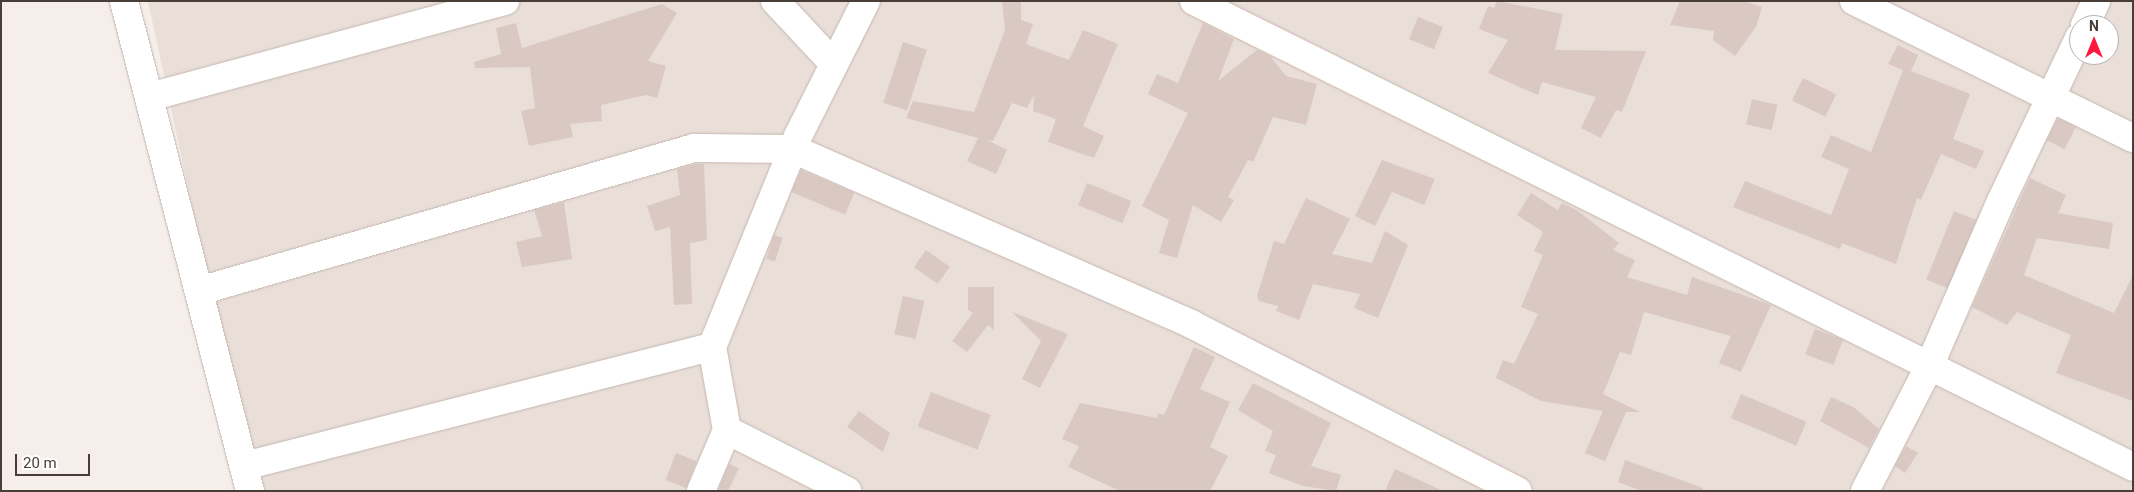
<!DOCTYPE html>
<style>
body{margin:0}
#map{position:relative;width:2134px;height:492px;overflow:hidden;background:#f5eeea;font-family:Roboto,sans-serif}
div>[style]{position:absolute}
.residential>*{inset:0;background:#e9ded8}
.building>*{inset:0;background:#dac9c2;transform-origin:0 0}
.roads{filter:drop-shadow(0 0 1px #c4b6af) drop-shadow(0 0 1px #c4b6af)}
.minor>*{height:28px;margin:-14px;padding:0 14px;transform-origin:14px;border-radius:14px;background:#fff}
span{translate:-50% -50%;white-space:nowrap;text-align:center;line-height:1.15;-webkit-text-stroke:4px #fff;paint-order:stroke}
.frame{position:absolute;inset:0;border:2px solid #493d37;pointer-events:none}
.north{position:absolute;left:2069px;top:15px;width:50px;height:50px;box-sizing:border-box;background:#fff;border:1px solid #b6b1af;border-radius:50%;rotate:0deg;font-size:14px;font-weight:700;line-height:20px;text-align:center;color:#493d37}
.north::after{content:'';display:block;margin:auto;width:18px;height:22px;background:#ff173d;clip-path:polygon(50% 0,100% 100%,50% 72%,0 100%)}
.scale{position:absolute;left:15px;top:454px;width:75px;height:22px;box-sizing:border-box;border:2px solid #493d37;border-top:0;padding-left:6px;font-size:15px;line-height:18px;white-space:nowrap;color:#493d37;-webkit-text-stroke:4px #fff;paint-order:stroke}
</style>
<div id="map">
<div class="residential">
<i style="clip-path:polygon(evenodd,148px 1px,2133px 1px,2133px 491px,253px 491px,148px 1px,2079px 25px,2109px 25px,2109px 55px,2079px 55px,2079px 25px)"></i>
</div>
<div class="building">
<i style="clip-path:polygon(1002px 1px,1021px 1px,1021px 20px,1033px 24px,1026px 44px,1069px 60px,1083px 30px,1118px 44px,1083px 126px,1104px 136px,1094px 158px,1048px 142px,1056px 119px,1033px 111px,1034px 95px,1027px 108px,1012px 103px,993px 141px,987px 140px,1007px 150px,996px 174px,967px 161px,978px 138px,906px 118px,913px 101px,974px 112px,1005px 30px)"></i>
<i style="clip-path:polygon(1497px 1px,1563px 14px,1555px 50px,1646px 51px,1622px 112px,1616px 110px,1601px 138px,1581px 128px,1596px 97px,1542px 82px,1538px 95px,1488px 73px,1508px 40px,1479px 29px,1488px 6px,1494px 8px)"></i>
<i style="clip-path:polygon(1680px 1px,1744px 1px,1762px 7px,1756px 27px,1735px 56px,1713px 40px,1714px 31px,1670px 25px)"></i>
<i style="clip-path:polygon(662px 4px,677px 13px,648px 61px,666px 66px,657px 98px,646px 95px,601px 105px,602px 121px,570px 124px,573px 137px,529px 146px,521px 111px,535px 108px,530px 67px,475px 68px,474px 62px,501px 54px,496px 28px,516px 23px,522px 48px)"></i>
<i style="left:1418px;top:17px;width:27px;height:24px;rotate:22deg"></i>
<i style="clip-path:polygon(1203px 23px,1234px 39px,1218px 81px,1257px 50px,1270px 56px,1286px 76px,1317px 84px,1306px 125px,1273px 117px,1253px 162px,1248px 160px,1228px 197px,1234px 200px,1221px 222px,1193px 205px,1177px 258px,1159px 253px,1169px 220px,1142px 206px,1188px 113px,1148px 94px,1157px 74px,1178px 83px)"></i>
<i style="left:903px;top:42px;width:25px;height:64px;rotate:18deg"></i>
<i style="clip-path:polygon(1898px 45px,1918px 55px,1911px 71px,1970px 94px,1953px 139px,1984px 151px,1976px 169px,1941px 154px,1921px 200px,1917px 198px,1896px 264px,1842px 243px,1840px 249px,1733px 207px,1745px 181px,1831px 215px,1849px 169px,1821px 157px,1831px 135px,1871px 152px,1903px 70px,1888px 64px)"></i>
<i style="left:1803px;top:78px;width:37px;height:25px;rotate:26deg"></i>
<i style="left:1752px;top:99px;width:26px;height:26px;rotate:13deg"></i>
<i style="left:2058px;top:118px;width:20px;height:25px;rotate:27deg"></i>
<i style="clip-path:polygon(1382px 160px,1435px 179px,1424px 205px,1392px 192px,1375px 226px,1355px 216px)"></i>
<i style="clip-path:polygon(696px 164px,704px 164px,707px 240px,690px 243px,692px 304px,674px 305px,670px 227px,655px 231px,647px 206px,680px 195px,677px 169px)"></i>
<i style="left:801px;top:170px;width:58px;height:24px;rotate:23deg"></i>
<i style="clip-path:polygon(2030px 178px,2066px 195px,2058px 213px,2113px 223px,2109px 249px,2037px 238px,2024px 275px,2114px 313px,2133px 275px,2133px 401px,2056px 373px,2071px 335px,2017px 312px,2007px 325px,1972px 307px)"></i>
<i style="left:1087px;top:183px;width:48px;height:24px;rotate:22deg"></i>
<i style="clip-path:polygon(1531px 193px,1558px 210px,1562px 203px,1578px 211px,1619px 243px,1613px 250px,1635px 260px,1627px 277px,1687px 295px,1692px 277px,1771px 305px,1741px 372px,1719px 363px,1731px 336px,1644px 312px,1631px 355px,1620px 352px,1603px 394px,1640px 412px,1626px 412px,1605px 461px,1585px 453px,1603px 411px,1541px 401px,1496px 378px,1503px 360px,1514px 364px,1538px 314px,1521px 307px,1543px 255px,1534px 251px,1543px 232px,1517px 215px)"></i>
<i style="clip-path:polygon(1306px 198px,1350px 219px,1332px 254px,1372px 263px,1385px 231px,1408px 245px,1378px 318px,1354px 308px,1360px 294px,1313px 284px,1299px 320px,1276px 311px,1278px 306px,1259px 301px,1257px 296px,1274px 241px,1284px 244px)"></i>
<i style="clip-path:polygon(564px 202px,572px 259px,522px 267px,516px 242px,542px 236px,534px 210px)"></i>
<i style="left:1954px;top:211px;width:24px;height:74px;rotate:22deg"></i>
<i style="left:774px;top:235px;width:9px;height:25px;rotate:18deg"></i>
<i style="left:926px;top:250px;width:29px;height:21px;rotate:35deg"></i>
<i style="clip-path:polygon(968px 287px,994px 287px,994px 330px,988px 325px,967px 352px,952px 341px,973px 313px,968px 310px)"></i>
<i style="left:903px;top:296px;width:22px;height:39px;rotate:13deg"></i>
<i style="clip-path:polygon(1012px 312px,1068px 334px,1040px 388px,1022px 379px,1041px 341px)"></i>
<i style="left:1815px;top:329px;width:30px;height:27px;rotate:21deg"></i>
<i style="clip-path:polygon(1194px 347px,1215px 357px,1200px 389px,1230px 402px,1210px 447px,1228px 456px,1210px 491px,1120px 491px,1068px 467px,1079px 446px,1062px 439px,1080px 403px,1157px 418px,1158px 413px,1164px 415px)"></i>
<i style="clip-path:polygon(1253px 383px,1331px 423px,1311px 466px,1341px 475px,1336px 491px,1303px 486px,1269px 473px,1276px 455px,1265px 451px,1273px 431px,1238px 410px)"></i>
<i style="left:931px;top:392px;width:64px;height:37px;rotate:21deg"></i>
<i style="left:1741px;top:394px;width:71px;height:26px;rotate:23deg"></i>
<i style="clip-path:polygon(1831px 397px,1855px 408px,1879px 429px,1869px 448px,1820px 421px)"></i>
<i style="clip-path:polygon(859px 411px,890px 433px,883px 452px,847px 427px)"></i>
<i style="clip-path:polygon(1906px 446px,1918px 453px,1905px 473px,1895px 466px)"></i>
<i style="left:676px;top:453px;width:22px;height:29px;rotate:21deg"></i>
<i style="clip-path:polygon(1625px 460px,1703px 488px,1702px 491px,1642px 491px,1618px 482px)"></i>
<i style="clip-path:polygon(729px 464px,739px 468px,728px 491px,718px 491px)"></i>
<i style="clip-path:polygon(1395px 469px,1443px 491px,1385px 491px)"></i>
</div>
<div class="roads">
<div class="minor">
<i style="left:124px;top:1px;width:506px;rotate:75.58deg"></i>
<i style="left:775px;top:1px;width:86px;rotate:46.9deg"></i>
<i style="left:1194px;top:1px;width:1048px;rotate:26.39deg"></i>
<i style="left:1854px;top:1px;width:311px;rotate:26.2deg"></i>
<i style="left:2085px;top:25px;width:26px;rotate:-65deg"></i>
<i style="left:149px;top:97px;width:369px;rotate:-15.1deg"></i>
<i style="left:199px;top:291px;width:515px;rotate:-16.11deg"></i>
<i style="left:694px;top:148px;width:99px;rotate:0.6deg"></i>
<i style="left:793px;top:149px;width:435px;rotate:23.7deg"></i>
<i style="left:1191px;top:324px;width:367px;rotate:27.1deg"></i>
<i style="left:727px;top:430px;width:135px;rotate:26.9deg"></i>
<i style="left:244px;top:466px;width:483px;rotate:-14.3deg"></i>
<i style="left:701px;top:491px;width:66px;rotate:-66.9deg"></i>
<i style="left:727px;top:430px;width:84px;rotate:-100.2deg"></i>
<i style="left:712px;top:347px;width:228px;rotate:-67.8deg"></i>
<i style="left:798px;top:136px;width:151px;rotate:-63.3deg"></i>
<i style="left:1865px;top:491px;width:137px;rotate:-62.7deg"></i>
<i style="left:1928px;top:369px;width:183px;rotate:-66.5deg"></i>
<i style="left:2001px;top:201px;width:181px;rotate:-64.4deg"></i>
</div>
</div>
<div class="frame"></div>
<div class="north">N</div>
<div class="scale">20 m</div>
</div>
